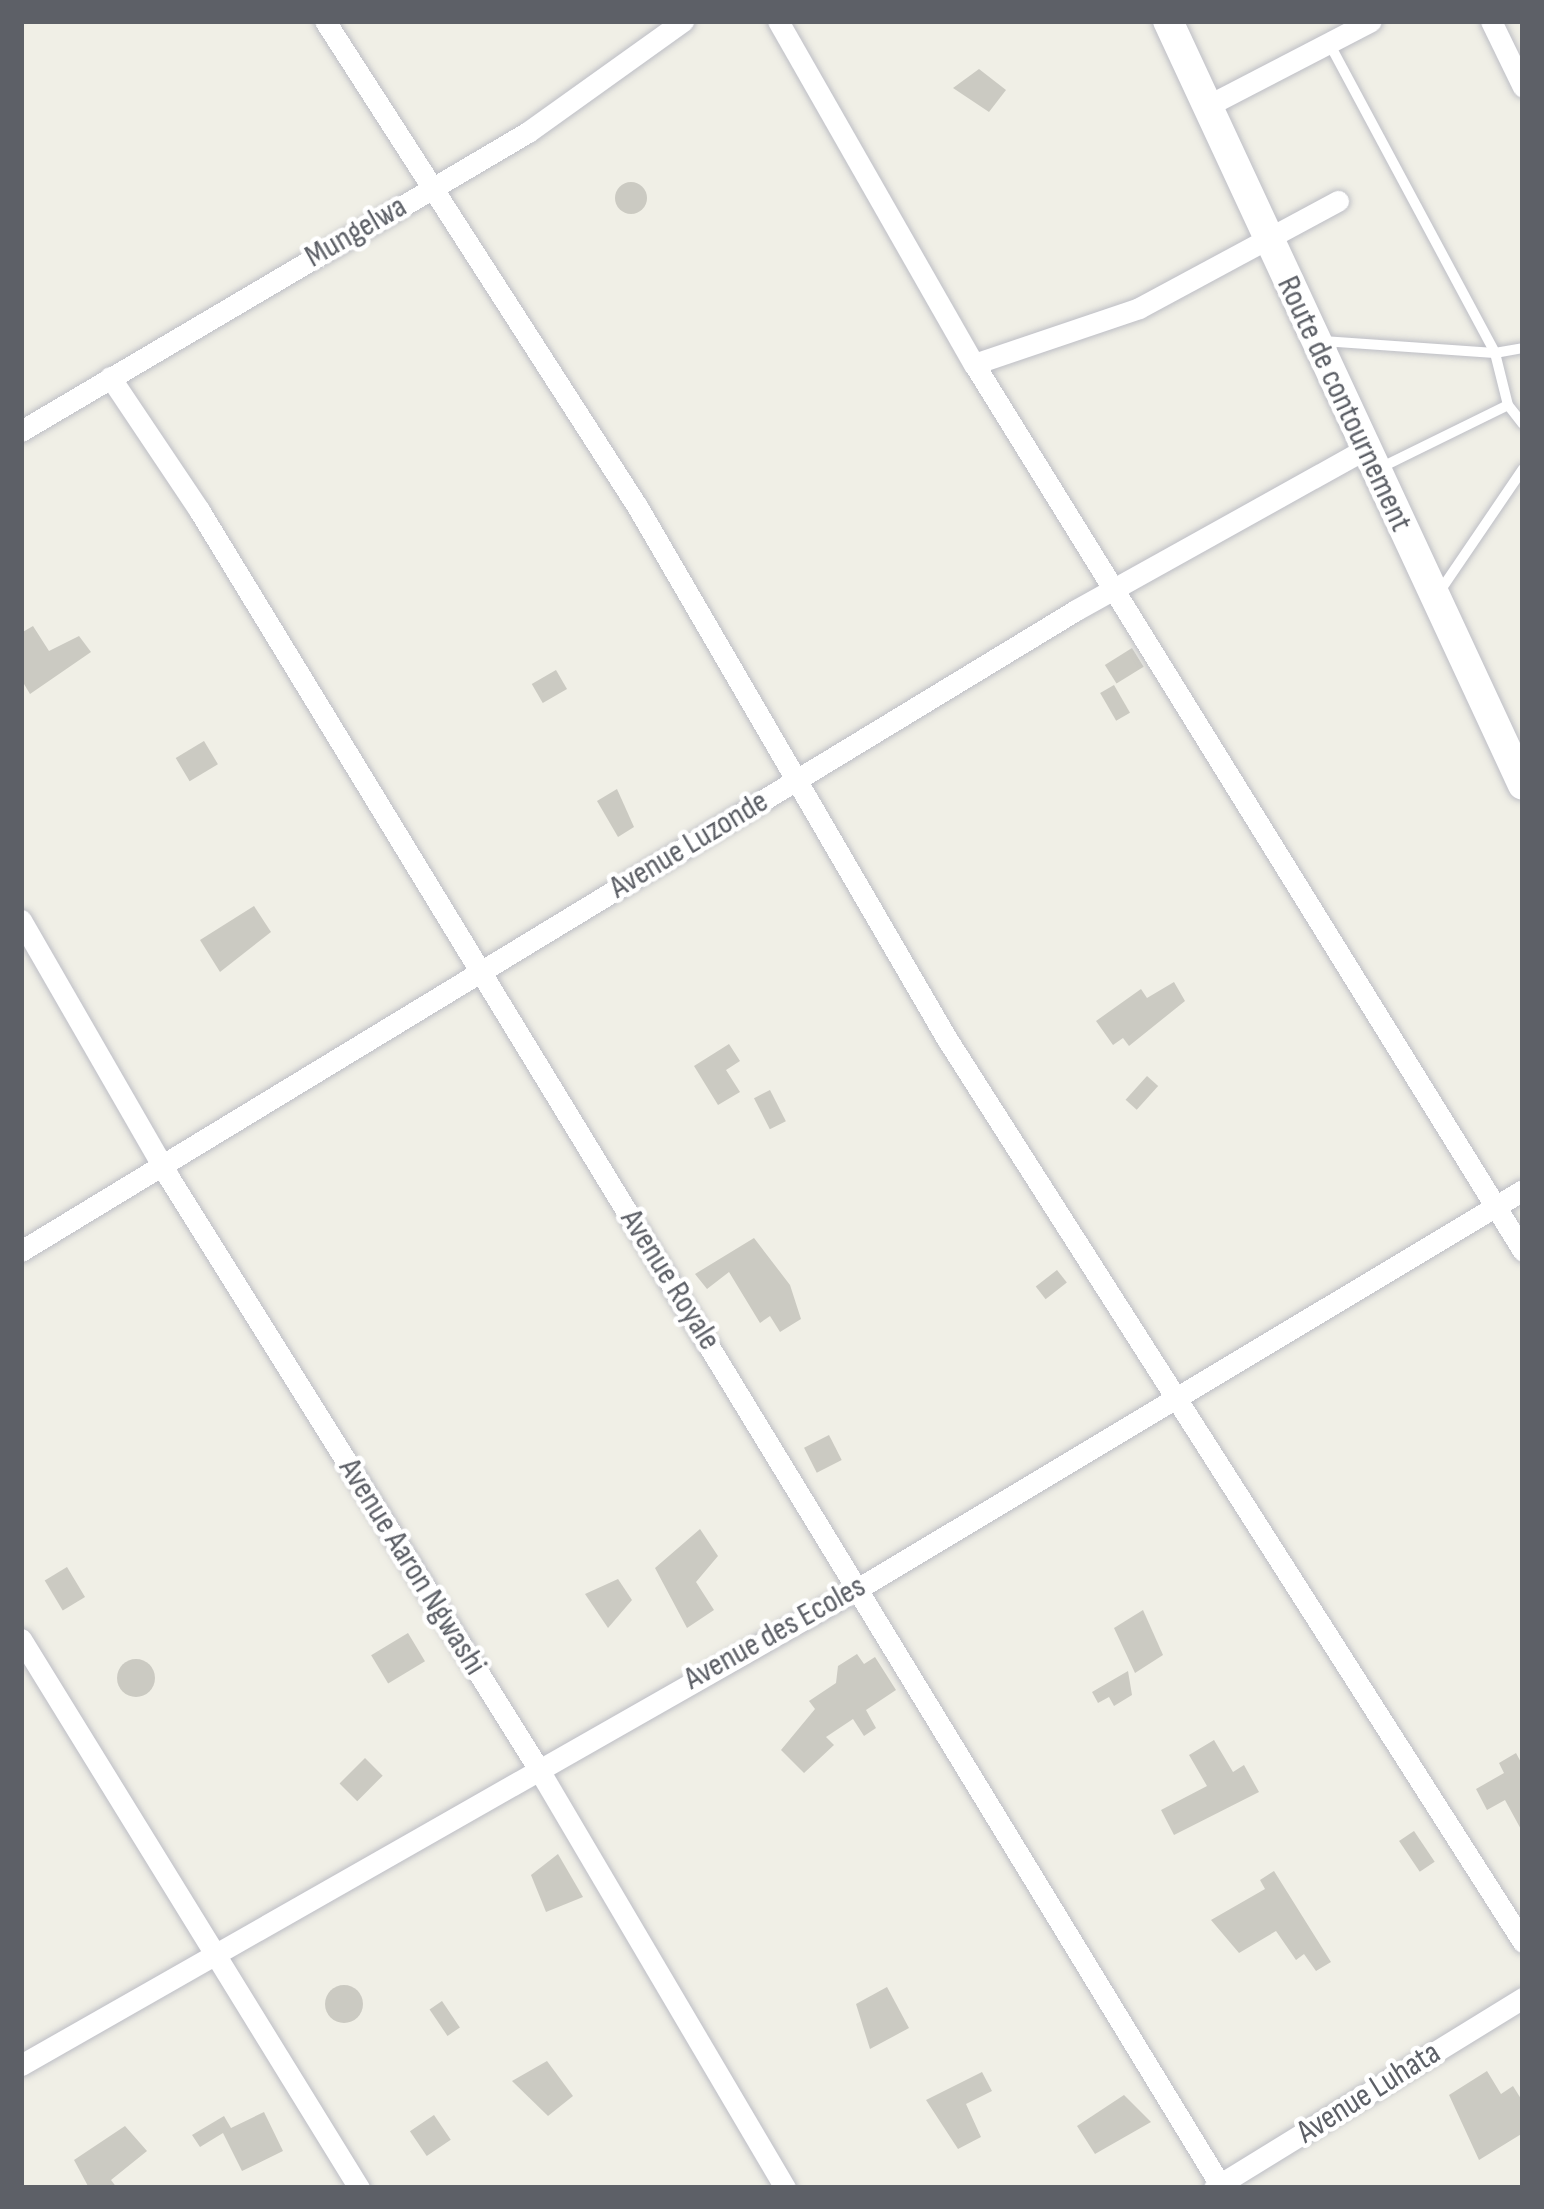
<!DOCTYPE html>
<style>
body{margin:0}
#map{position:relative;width:1544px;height:2209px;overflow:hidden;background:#f0efe6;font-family:"Sofia Sans Condensed",sans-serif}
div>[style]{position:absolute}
.building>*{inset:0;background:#cbcac2;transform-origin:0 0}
.round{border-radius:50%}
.roads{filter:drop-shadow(0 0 3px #bdbec5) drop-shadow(0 0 3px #bdbec5)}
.lane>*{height:10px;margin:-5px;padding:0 5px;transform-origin:5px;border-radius:5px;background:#fff}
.street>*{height:21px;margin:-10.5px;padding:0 10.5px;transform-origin:10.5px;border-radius:10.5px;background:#fff}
.secondary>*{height:30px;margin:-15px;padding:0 15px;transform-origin:15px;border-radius:15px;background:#fff}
span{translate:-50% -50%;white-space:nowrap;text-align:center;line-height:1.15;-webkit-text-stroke:9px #fff;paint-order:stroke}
.street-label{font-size:33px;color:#5d6067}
.frame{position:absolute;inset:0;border:24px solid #5d6067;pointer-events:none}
</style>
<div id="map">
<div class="building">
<i style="clip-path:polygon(979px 69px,1006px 90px,989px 112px,953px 88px)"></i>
<i class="round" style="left:615px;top:182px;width:32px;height:32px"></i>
<i style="clip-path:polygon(33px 626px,49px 651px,79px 636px,91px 652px,30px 694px,21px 679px,21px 633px)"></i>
<i style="left:1132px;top:648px;width:22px;height:32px;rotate:58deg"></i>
<i style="left:556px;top:670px;width:22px;height:28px;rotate:60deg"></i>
<i style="left:1114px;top:685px;width:32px;height:16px;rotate:60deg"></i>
<i style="left:204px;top:741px;width:27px;height:33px;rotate:59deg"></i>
<i style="clip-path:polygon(617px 789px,634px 827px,618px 837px,597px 801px)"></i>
<i style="clip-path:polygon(254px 906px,271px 932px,220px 972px,200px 940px)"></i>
<i style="clip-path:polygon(1174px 982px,1185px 1001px,1129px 1046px,1123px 1038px,1113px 1045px,1096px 1021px,1141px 989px,1147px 998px)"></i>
<i style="clip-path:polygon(729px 1044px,740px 1061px,726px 1070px,740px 1092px,718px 1105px,694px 1066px)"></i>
<i style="left:1147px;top:1076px;width:15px;height:32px;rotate:42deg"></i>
<i style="left:770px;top:1090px;width:35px;height:18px;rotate:63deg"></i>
<i style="clip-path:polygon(754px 1238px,790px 1285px,801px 1319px,780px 1332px,770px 1316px,760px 1323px,729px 1272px,707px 1289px,695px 1274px)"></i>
<i style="left:1057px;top:1270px;width:16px;height:27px;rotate:52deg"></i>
<i style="left:829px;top:1435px;width:28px;height:28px;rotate:63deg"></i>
<i style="clip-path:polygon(700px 1529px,718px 1556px,696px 1582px,714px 1610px,687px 1628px,655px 1568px)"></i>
<i style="left:67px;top:1567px;width:35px;height:26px;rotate:59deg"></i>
<i style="clip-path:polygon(618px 1579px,632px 1600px,608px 1628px,585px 1594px)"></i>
<i style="clip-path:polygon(1143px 1610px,1163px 1655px,1135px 1673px,1114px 1628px)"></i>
<i style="left:408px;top:1633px;width:33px;height:43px;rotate:59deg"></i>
<i style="clip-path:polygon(857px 1654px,864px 1664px,875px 1657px,896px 1690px,866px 1710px,876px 1728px,864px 1736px,853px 1719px,826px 1737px,834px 1745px,804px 1773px,781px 1750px,815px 1709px,809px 1701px,836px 1683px,838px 1666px)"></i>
<i class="round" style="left:117px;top:1659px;width:38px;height:38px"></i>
<i style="clip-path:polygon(1128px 1671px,1132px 1695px,1114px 1706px,1109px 1697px,1098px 1703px,1092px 1692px)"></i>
<i style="clip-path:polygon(1214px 1740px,1233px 1772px,1244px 1765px,1259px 1792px,1174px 1835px,1161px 1810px,1207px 1786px,1189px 1755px)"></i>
<i style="clip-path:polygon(1516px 1753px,1523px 1766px,1523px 1833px,1505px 1800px,1487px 1810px,1476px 1789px,1504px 1773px,1499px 1763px)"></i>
<i style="left:365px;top:1758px;width:25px;height:36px;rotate:45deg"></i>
<i style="left:1414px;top:1831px;width:37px;height:18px;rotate:56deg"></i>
<i style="clip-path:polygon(558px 1854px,583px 1897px,546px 1912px,531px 1875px)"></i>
<i style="clip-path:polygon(1274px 1871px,1331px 1962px,1316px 1971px,1304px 1954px,1296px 1960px,1276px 1931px,1239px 1953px,1211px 1920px,1265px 1889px,1260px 1880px)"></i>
<i class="round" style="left:325px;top:1985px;width:38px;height:38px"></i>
<i style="clip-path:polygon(887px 1987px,909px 2028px,870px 2049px,856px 2004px)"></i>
<i style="left:442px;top:2001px;width:32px;height:15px;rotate:56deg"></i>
<i style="clip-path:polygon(547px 2061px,573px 2096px,548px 2116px,512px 2081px)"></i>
<i style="clip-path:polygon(1487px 2071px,1501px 2094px,1513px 2086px,1523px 2102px,1523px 2133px,1479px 2160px,1449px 2095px)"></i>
<i style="clip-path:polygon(982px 2072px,992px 2091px,966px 2104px,981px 2137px,958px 2149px,926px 2100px)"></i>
<i style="clip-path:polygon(1124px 2095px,1151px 2122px,1095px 2154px,1077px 2126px)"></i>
<i style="clip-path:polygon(264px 2112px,283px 2151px,242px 2171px,223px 2133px,200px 2147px,192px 2135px,224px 2116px,231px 2128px)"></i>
<i style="left:434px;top:2115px;width:30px;height:29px;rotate:56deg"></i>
<i style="clip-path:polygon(125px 2126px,147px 2151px,111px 2180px,117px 2188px,89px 2188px,74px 2160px)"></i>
</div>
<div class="roads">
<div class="lane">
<i style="left:1329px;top:43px;width:352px;rotate:61.8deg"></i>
<i style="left:1495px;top:353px;width:54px;rotate:76deg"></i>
<i style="left:1508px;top:405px;width:24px;rotate:52deg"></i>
<i style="left:1323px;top:341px;width:172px;rotate:4deg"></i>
<i style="left:1495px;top:353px;width:28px;rotate:-10deg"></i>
<i style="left:1382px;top:467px;width:140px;rotate:-26.2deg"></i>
<i style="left:1440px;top:591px;width:148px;rotate:-55.8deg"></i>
</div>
<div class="street">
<i style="left:325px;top:21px;width:577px;rotate:57.25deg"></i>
<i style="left:637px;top:506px;width:617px;rotate:59.82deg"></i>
<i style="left:947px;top:1039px;width:1071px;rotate:57.47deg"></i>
<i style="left:778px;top:21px;width:395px;rotate:60.3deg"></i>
<i style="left:974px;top:364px;width:1043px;rotate:58.24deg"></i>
<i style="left:1491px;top:21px;width:73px;rotate:64.1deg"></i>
<i style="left:1209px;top:105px;width:182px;rotate:-27.4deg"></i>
<i style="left:974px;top:364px;width:174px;rotate:-18.7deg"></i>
<i style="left:1139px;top:308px;width:226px;rotate:-28.3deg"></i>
<i style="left:110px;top:377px;width:160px;rotate:56.2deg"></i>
<i style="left:199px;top:510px;width:1965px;rotate:58.63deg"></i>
<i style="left:21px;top:431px;width:589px;rotate:-30.53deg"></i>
<i style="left:528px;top:132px;width:191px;rotate:-35.6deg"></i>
<i style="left:21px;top:920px;width:295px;rotate:60.1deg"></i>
<i style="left:168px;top:1176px;width:695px;rotate:58deg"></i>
<i style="left:536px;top:1765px;width:491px;rotate:59.5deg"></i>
<i style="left:21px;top:1251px;width:1234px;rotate:-31.28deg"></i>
<i style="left:1076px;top:610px;width:329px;rotate:-29.1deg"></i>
<i style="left:21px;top:1639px;width:645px;rotate:58.38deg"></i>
<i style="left:21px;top:2065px;width:964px;rotate:-29.65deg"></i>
<i style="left:859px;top:1588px;width:774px;rotate:-30.94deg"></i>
<i style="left:1214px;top:2188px;width:363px;rotate:-31.6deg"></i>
</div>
<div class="secondary">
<i style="left:1168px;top:21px;width:842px;rotate:65.08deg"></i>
</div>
</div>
<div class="street-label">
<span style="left:356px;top:232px;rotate:-30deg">Mungelwa</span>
<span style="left:1344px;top:404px;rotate:65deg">Route de contournement</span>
<span style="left:689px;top:845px;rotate:-31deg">Avenue Luzonde</span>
<span style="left:670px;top:1280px;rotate:58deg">Avenue Royale</span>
<span style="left:412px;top:1567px;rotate:58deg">Avenue Aaron Ngwashi</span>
<span style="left:775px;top:1633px;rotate:-29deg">Avenue des Ecoles</span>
<span style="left:1369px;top:2093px;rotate:-32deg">Avenue Luhata</span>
</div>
<div class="frame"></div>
</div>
